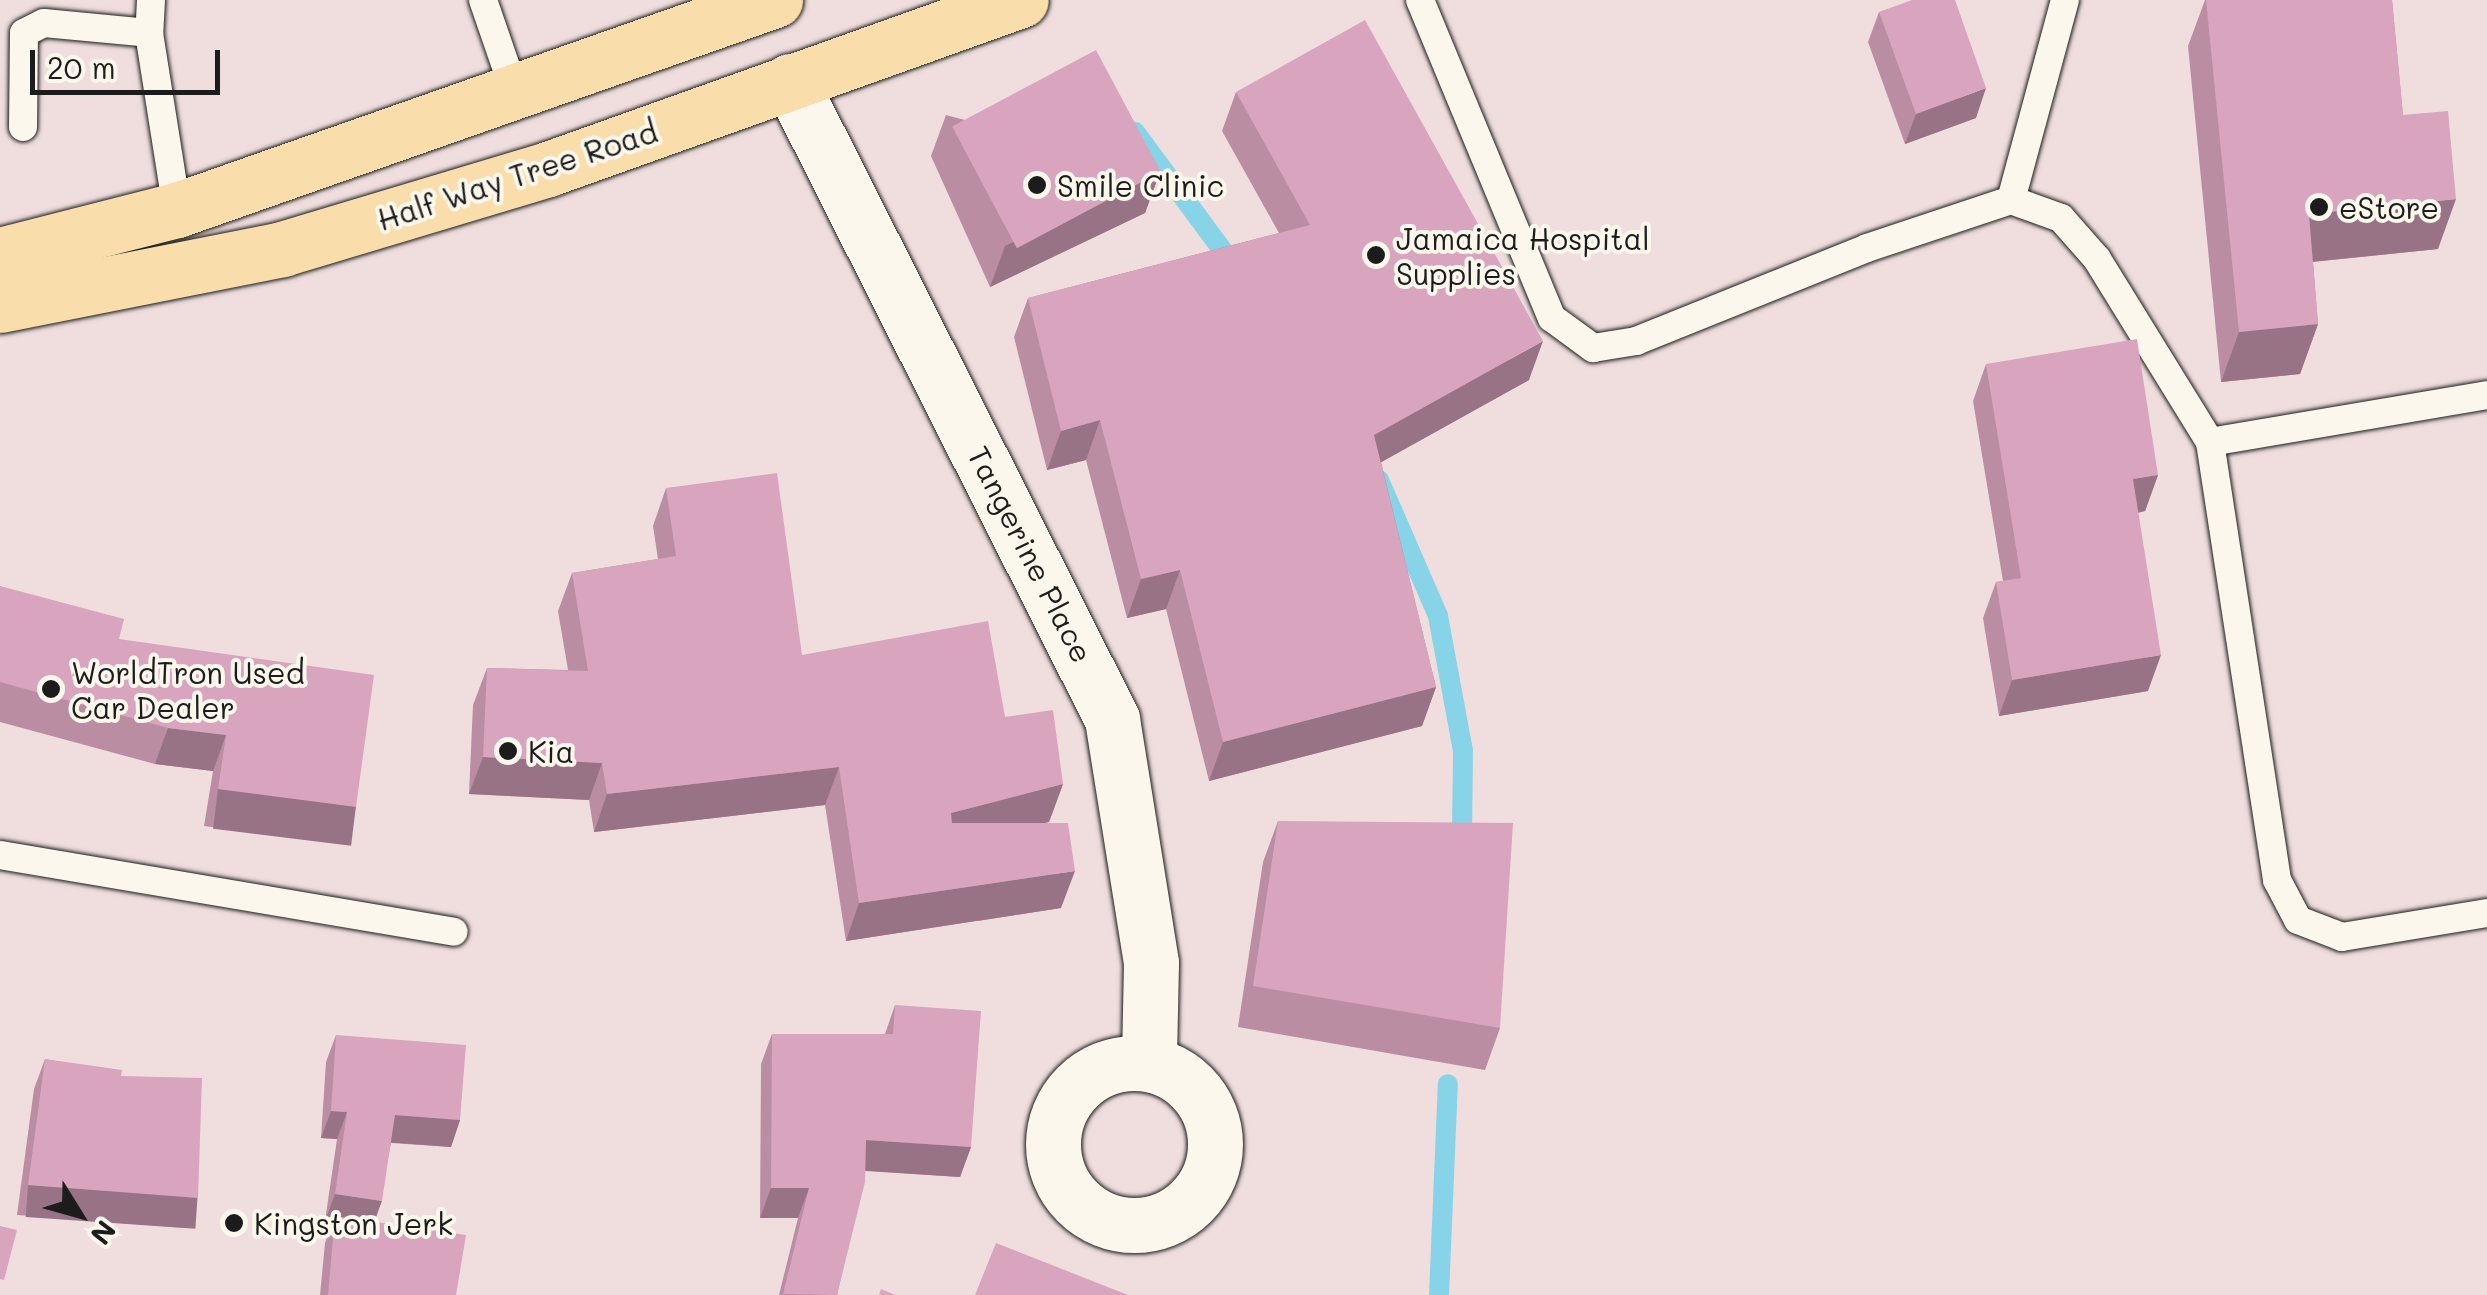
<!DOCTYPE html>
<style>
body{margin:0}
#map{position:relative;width:2487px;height:1295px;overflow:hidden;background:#f0dede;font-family:Mali,sans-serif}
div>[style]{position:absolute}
.stream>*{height:20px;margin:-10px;padding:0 10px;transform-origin:10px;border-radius:10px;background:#87d3e7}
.roads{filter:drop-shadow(0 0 2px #1c1c1c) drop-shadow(0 0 2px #1c1c1c)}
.service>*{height:28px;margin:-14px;padding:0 14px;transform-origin:14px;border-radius:14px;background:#fbf7ec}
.minor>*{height:55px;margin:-27.5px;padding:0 27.5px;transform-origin:27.5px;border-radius:27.5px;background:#fbf7ec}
.minor>.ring{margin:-27.5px;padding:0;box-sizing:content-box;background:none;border:55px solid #fbf7ec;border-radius:50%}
.primary>*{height:55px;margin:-27.5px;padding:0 27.5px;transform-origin:27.5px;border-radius:27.5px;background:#f9deab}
.wall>*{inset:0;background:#ba8da3}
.shaded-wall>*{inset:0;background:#977385;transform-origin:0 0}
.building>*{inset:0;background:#d8a4be;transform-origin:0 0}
.dots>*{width:28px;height:28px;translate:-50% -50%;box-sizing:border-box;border:5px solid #fbf7ec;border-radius:50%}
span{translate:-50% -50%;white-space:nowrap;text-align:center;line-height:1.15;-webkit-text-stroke:8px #fbf7ec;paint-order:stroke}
.street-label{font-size:30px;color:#1c1c1c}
.poi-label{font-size:30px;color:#1c1c1c}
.left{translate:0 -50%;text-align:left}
.north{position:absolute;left:30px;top:1165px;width:100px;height:100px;-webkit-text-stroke:8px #fbf7ec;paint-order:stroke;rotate:127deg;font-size:28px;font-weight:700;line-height:40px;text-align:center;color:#1c1c1c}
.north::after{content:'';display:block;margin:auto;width:35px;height:45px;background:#1c1c1c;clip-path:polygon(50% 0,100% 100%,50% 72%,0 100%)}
.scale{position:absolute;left:30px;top:50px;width:190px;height:45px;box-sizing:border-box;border:5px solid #1c1c1c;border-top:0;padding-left:12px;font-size:30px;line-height:35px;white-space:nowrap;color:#1c1c1c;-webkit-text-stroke:8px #fbf7ec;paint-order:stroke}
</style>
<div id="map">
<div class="stream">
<i style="left:1135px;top:132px;width:172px;rotate:53.5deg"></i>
<i style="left:1379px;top:480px;width:148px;rotate:66.5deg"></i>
<i style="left:1438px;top:616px;width:137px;rotate:79.5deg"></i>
<i style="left:1463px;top:751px;width:77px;rotate:90.7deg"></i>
<i style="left:1439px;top:1295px;width:211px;rotate:-87.6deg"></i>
</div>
<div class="roads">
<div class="service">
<i style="left:151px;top:0;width:33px;rotate:93deg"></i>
<i style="left:149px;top:33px;width:179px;rotate:81deg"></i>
<i style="left:483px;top:0;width:98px;rotate:71deg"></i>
<i style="left:1420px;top:0;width:344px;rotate:67.5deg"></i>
<i style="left:1552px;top:318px;width:51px;rotate:36.2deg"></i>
<i style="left:1593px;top:348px;width:44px;rotate:-9.2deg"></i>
<i style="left:1636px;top:341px;width:249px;rotate:-21.9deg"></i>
<i style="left:1867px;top:248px;width:152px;rotate:-18.4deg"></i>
<i style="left:2011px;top:200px;width:53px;rotate:19.8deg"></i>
<i style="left:2061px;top:218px;width:55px;rotate:48.7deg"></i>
<i style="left:2097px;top:259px;width:215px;rotate:58.3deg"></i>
<i style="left:2210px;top:442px;width:443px;rotate:81.3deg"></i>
<i style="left:2277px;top:880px;width:45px;rotate:62.3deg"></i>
<i style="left:2298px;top:920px;width:47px;rotate:21.1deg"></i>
<i style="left:2342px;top:937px;width:147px;rotate:-9.4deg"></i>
<i style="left:23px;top:127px;width:94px;rotate:-89.4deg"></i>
<i style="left:24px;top:33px;width:22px;rotate:-27deg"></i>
<i style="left:44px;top:23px;width:105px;rotate:5.4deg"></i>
<i style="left:2011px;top:200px;width:207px;rotate:-74.9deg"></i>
<i style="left:2210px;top:442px;width:281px;rotate:-9.6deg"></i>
<i style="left:0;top:855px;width:460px;rotate:9.6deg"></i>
</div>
<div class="minor">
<i style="left:790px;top:81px;width:715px;rotate:63.22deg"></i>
<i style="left:1112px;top:719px;width:247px;rotate:80.9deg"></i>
<i style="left:1151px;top:963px;width:99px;rotate:91.2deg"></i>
<i class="ring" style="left:1053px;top:1063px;width:107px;height:107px"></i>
</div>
<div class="primary">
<i style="left:0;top:255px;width:183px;rotate:-14.3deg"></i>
<i style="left:177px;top:210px;width:634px;rotate:-19.35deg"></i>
<i style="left:0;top:305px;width:288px;rotate:-11.2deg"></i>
<i style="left:282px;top:249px;width:278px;rotate:-16.7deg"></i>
<i style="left:548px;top:169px;width:502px;rotate:-19.66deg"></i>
</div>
</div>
<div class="wall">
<i style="clip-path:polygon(2205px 0,2392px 0,2403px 115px,2438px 249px,2313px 262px,2318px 324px,2300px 374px,2221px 382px,2188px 46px)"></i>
<i style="clip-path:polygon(1879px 12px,1976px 118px,1905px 144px,1868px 42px)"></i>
<i style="clip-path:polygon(1236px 92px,1529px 380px,1381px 462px,1436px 687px,1422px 726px,1209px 781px,1166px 609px,1127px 618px,1086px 460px,1047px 470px,1014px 337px,1028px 298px,1279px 233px,1222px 131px)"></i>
<i style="clip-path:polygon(946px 115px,1160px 172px,1145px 213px,990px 287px,931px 156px)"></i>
<i style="clip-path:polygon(1986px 364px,2158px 475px,2145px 511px,2138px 513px,2148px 691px,1999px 716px,1983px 618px,1996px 582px,2003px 581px,1973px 401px)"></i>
<i style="clip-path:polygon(666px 488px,802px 655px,1005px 717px,1063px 784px,1049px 822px,1043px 823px,1061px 908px,846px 941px,825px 805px,594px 832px,589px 800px,469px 794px,473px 705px,487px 668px,568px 670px,558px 611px,572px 573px,658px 559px,653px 526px)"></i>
<i style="clip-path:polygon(0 586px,119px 639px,356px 807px,342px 844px,204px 826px,213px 771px,155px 764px,0 722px)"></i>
<i style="clip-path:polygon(1278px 821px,1500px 1028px,1485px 1070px,1238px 1027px,1263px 862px)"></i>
<i style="clip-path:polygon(895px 1005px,971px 1147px,960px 1177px,865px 1171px,837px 1295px,779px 1295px,798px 1218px,760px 1218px,761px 1064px,772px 1034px,885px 1034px)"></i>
<i style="clip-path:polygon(336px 1035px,460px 1120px,451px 1147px,391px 1143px,375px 1222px,456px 1295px,320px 1295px,325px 1243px,332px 1222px,325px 1221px,337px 1139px,321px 1138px,326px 1062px)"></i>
<i style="clip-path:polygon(45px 1059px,121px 1076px,187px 1228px,17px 1215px,34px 1089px)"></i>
</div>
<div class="shaded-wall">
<i style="clip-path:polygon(1986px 88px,1976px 118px,1905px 144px,1916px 114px)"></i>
<i style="clip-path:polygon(1160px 172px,1145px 213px,990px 287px,1005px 246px)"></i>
<i style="clip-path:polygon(2456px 199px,2438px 249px,2290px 264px,2309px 214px)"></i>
<i style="clip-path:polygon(2318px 324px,2300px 374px,2221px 382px,2239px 332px)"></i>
<i style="clip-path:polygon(1543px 341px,1529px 380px,1360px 474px,1374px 435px)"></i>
<i style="clip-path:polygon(1100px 420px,1086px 460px,1047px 470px,1061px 431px)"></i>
<i style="clip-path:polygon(2158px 475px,2145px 511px,2119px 516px,2133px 479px)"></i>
<i style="clip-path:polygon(1180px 570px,1166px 609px,1127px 618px,1141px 579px)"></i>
<i style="clip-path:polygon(2161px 655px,2148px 691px,1999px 716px,2012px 680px)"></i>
<i style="clip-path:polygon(1436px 687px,1422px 726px,1209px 781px,1223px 742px)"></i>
<i style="clip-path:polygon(168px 728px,226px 735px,213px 771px,155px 764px)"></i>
<i style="clip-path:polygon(483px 757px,602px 763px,589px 800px,469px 794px)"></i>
<i style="clip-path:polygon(839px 767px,825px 805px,594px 832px,607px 794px)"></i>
<i style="clip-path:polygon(1063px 784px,1049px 822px,937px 850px,951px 813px)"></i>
<i style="left:218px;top:789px;width:139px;height:40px;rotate:7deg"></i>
<i style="clip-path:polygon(1075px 871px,1061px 908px,846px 941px,859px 903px)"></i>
<i style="clip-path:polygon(331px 1111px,347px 1112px,337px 1139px,321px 1138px)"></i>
<i style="clip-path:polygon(395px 1115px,460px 1120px,451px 1147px,385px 1142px)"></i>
<i style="clip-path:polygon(866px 1140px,971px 1147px,960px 1177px,855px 1170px)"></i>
<i style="left:28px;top:1185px;width:170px;height:32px;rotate:4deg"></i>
<i style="clip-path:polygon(771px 1188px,809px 1188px,798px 1218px,760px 1218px)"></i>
<i style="clip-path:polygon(335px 1194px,382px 1201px,372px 1228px,335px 1216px,332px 1222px,325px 1221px)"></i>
</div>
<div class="building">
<i style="clip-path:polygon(1912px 0,1955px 0,1986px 88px,1916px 114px,1879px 12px)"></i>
<i style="clip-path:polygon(2206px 0,2392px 0,2403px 115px,2448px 111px,2456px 199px,2309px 214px,2318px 324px,2239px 332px)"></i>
<i style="clip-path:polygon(1365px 20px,1543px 341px,1374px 435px,1436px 687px,1223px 742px,1180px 570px,1141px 579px,1100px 420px,1061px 431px,1028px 298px,1310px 225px,1236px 92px)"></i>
<i style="left:1096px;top:50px;width:138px;height:163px;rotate:62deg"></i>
<i style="clip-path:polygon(2137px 339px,2158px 475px,2133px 479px,2161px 655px,2012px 680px,1996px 582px,2021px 578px,1986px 364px)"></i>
<i style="clip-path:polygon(777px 473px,802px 655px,988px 621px,1005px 717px,1053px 710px,1063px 784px,951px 813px,952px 823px,1068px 823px,1075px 871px,859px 903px,839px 767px,607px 794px,602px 763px,483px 757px,487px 668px,588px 671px,572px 573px,676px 556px,666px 488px)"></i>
<i style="clip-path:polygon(0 586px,124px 619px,119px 639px,374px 675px,356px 807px,218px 789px,226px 735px,168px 728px,0 682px)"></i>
<i style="clip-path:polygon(1278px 821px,1513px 823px,1500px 1028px,1253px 986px)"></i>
<i style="clip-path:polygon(895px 1005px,981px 1011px,971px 1147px,866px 1140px,865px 1182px,837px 1295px,783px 1294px,809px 1188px,771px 1188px,772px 1034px,893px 1034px)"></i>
<i style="clip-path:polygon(336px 1035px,466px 1045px,460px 1120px,395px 1115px,382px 1201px,335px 1194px,347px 1112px,331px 1111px)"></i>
<i style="clip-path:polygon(45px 1059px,122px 1070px,121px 1076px,202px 1078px,198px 1198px,28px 1185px)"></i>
<i style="clip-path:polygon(335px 1216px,466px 1235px,456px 1295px,328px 1295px)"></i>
<i style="clip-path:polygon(0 1226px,17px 1230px,4px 1280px,0 1279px)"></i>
<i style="clip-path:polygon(996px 1243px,1128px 1295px,975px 1295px)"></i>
<i style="clip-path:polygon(881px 1289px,895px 1295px,879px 1295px)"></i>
</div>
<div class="dots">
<i style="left:1037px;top:185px;background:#1c1c1c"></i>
<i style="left:2319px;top:207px;background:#1c1c1c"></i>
<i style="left:1376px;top:255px;background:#1c1c1c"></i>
<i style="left:51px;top:689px;background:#1c1c1c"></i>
<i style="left:508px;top:751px;background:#1c1c1c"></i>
<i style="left:234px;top:1223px;background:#1c1c1c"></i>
</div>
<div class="street-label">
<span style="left:517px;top:175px;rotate:-18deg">Half Way Tree Road</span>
<span style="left:1031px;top:554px;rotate:63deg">Tangerine Place</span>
</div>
<div class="poi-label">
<span class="left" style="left:1057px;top:185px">Smile Clinic</span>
<span class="left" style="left:2339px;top:207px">eStore</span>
<span class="left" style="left:1396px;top:255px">Jamaica Hospital<br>Supplies</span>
<span class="left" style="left:71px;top:689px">WorldTron Used<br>Car Dealer</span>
<span class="left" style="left:528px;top:751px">Kia</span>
<span class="left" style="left:254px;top:1223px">Kingston Jerk</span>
</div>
<div class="north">N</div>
<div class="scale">20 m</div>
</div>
